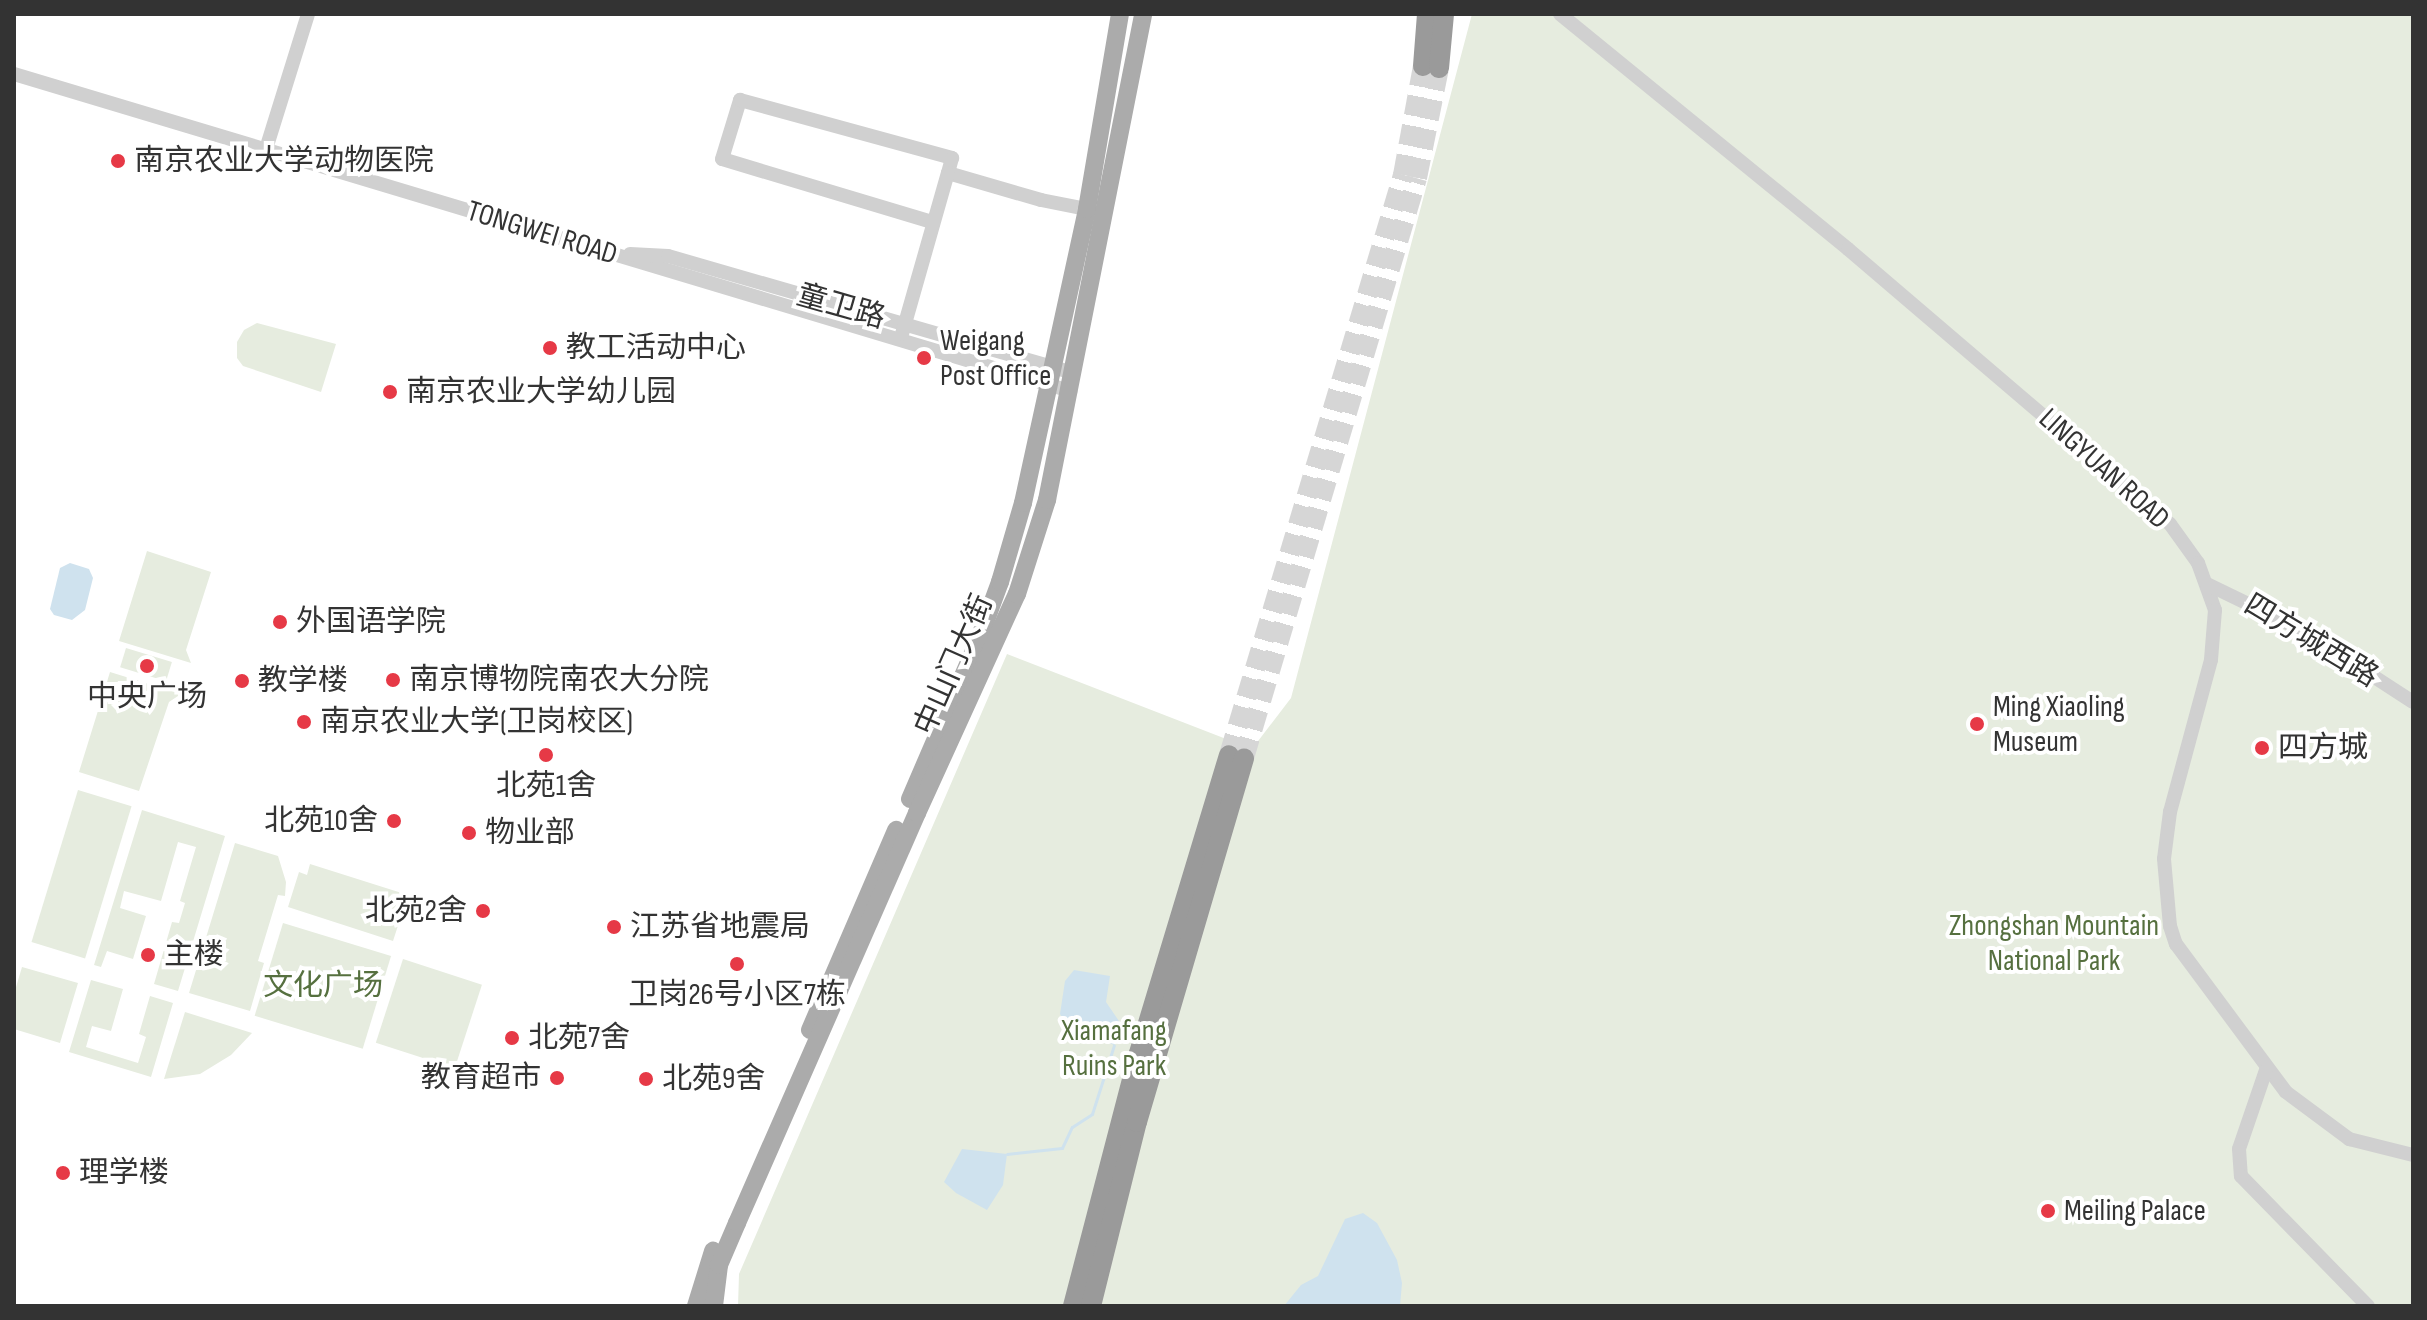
<!DOCTYPE html>
<meta charset="utf-8">
<style>
body{margin:0}
#map{position:relative;width:2427px;height:1320px;overflow:hidden;background:#fff;font-family:"Sofia Sans Condensed","Noto Sans SC",sans-serif}
div>[style]{position:absolute}
.green>*{inset:0;background:#e6ecdf;transform-origin:0 0}
.water>*{inset:0;background:#cfe2ee}
.stream>*{height:3px;margin:-1.5px;padding:0 1.5px;transform-origin:1.5px;border-radius:1.5px;background:#cfe2ee}
.highway-tunnel>*{height:20px;margin-top:-10px;transform-origin:0;background:repeating-linear-gradient(90deg,#d6d6d6 0 20px,transparent 0 30px)}
.minor>*{height:14px;margin:-7px;padding:0 7px;transform-origin:7px;border-radius:7px;background:#d0d0d0}
.major>*{height:18px;margin:-9px;padding:0 9px;transform-origin:9px;border-radius:9px;background:#ababab}
.highway>*{height:20px;margin:-10px;padding:0 10px;transform-origin:10px;border-radius:10px;background:#9a9a9a}
.dots>*{width:22px;height:22px;translate:-50% -50%;box-sizing:border-box;border:4px solid #fff;border-radius:50%}
span{translate:-50% -50%;white-space:nowrap;text-align:center;line-height:1.15;-webkit-text-stroke:8px #fff;paint-order:stroke}
.poi-label{font-size:30px;color:#333}
.left{translate:0 -50%;text-align:left}
.right{translate:-100% -50%;text-align:right}
.street-label{font-size:30px;color:#333}
.park-label{font-size:30px;color:#56703f}
.frame{position:absolute;inset:0;border:16px solid #333;pointer-events:none}
</style>
<div id="map">
<div class="green">
<i style="clip-path:polygon(1472px 14px,2413px 14px,2413px 1306px,738px 1306px,739px 1274px,1007px 654px,1252px 749px,1291px 698px)"></i>
<i style="clip-path:polygon(257px 323px,336px 344px,321px 392px,243px 366px,237px 358px,237px 342px,244px 330px)"></i>
<i style="clip-path:polygon(147px 551px,211px 572px,186px 650px,191px 663px,119px 641px)"></i>
<i style="left:126px;top:648px;width:48px;height:20px;rotate:17deg"></i>
<i style="clip-path:polygon(110px 672px,181px 694px,169px 702px,139px 791px,79px 772px)"></i>
<i style="left:78px;top:790px;width:56px;height:159px;rotate:17deg"></i>
<i style="clip-path:polygon(142px 810px,225px 836px,178px 991px,154px 984px,172px 922px,179px 923px,185px 903px,180px 901px,196px 847px,178px 842px,161px 901px,124px 891px,120px 908px,146px 916px,133px 959px,107px 951px,101px 967px,94px 965px)"></i>
<i style="clip-path:polygon(235px 843px,278px 856px,286px 882px,285px 896px,278px 895px,258px 961px,264px 963px,250px 1011px,189px 993px)"></i>
<i style="clip-path:polygon(310px 864px,408px 895px,393px 941px,288px 907px,299px 872px,307px 875px)"></i>
<i style="left:283px;top:923px;width:113px;height:97px;rotate:17deg"></i>
<i style="left:403px;top:959px;width:83px;height:88px;rotate:18deg"></i>
<i style="clip-path:polygon(22px 967px,78px 983px,60px 1043px,14px 1029px,14px 994px)"></i>
<i style="clip-path:polygon(91px 980px,123px 989px,111px 1031px,92px 1026px,86px 1047px,138px 1063px,146px 1037px,139px 1034px,150px 996px,173px 1003px,151px 1077px,69px 1052px)"></i>
<i style="clip-path:polygon(185px 1012px,252px 1033px,231px 1055px,200px 1074px,164px 1079px)"></i>
</div>
<div class="water">
<i style="clip-path:polygon(70px 563px,89px 569px,93px 578px,85px 610px,72px 620px,54px 615px,50px 609px,60px 568px)"></i>
<i style="clip-path:polygon(1074px 970px,1110px 976px,1106px 1002px,1121px 1024px,1114px 1045px,1066px 1024px,1060px 1014px,1065px 981px)"></i>
<i style="clip-path:polygon(962px 1149px,1007px 1154px,1003px 1185px,987px 1210px,956px 1193px,944px 1182px)"></i>
<i style="clip-path:polygon(1363px 1213px,1377px 1223px,1397px 1260px,1402px 1283px,1400px 1306px,1284px 1306px,1301px 1285px,1318px 1276px,1345px 1219px)"></i>
</div>
<div class="stream">
<i style="left:1007px;top:1154px;width:55px;rotate:-6.2deg"></i>
<i style="left:1062px;top:1148px;width:23px;rotate:-65deg"></i>
<i style="left:1072px;top:1127px;width:24px;rotate:-33deg"></i>
<i style="left:1092px;top:1114px;width:72px;rotate:-72.3deg"></i>
</div>
<div class="highway-tunnel">
<i style="left:1229px;top:755px;width:606px;rotate:-73.3deg"></i>
<i style="left:1403px;top:175px;width:111px;rotate:-79.6deg"></i>
<i style="left:1244px;top:758px;width:605px;rotate:-73.39deg"></i>
<i style="left:1417px;top:178px;width:112px;rotate:-78.7deg"></i>
</div>
<div class="minor">
<i style="left:1560px;top:14px;width:372px;rotate:39.2deg"></i>
<i style="left:1848px;top:249px;width:423px;rotate:40.5deg"></i>
<i style="left:2170px;top:524px;width:48px;rotate:54.3deg"></i>
<i style="left:2198px;top:563px;width:50px;rotate:70.1deg"></i>
<i style="left:2215px;top:610px;width:50px;rotate:94.6deg"></i>
<i style="left:2211px;top:660px;width:157px;rotate:105.1deg"></i>
<i style="left:2170px;top:812px;width:47px;rotate:97.3deg"></i>
<i style="left:2164px;top:859px;width:67px;rotate:84.9deg"></i>
<i style="left:2170px;top:926px;width:19px;rotate:72deg"></i>
<i style="left:2176px;top:944px;width:184px;rotate:53.4deg"></i>
<i style="left:2286px;top:1092px;width:79px;rotate:36.7deg"></i>
<i style="left:2349px;top:1139px;width:66px;rotate:14deg"></i>
<i style="left:14px;top:74px;width:1103px;rotate:16.71deg"></i>
<i style="left:266px;top:149px;width:141px;rotate:-72.7deg"></i>
<i style="left:932px;top:222px;width:219px;rotate:-163.3deg"></i>
<i style="left:722px;top:159px;width:62px;rotate:-73deg"></i>
<i style="left:740px;top:100px;width:220px;rotate:15.3deg"></i>
<i style="left:952px;top:158px;width:16px;rotate:105deg"></i>
<i style="left:948px;top:173px;width:97px;rotate:16.2deg"></i>
<i style="left:1041px;top:200px;width:47px;rotate:11.1deg"></i>
<i style="left:630px;top:254px;width:38px;rotate:3deg"></i>
<i style="left:668px;top:256px;width:422px;rotate:16.1deg"></i>
<i style="left:902px;top:334px;width:167px;rotate:-74.1deg"></i>
<i style="left:2207px;top:584px;width:106px;rotate:25.8deg"></i>
<i style="left:2302px;top:630px;width:132px;rotate:33deg"></i>
<i style="left:2266px;top:1070px;width:83px;rotate:108.9deg"></i>
<i style="left:2239px;top:1149px;width:27px;rotate:86deg"></i>
<i style="left:2241px;top:1176px;width:182px;rotate:45.7deg"></i>
</div>
<div class="major">
<i style="left:910px;top:799px;width:174px;rotate:-66.7deg"></i>
<i style="left:979px;top:639px;width:61px;rotate:-69.8deg"></i>
<i style="left:1000px;top:582px;width:82px;rotate:-73.8deg"></i>
<i style="left:1023px;top:503px;width:301px;rotate:-77.7deg"></i>
<i style="left:1087px;top:209px;width:198px;rotate:-80.4deg"></i>
<i style="left:810px;top:1030px;width:218px;rotate:-66.7deg"></i>
<i style="left:696px;top:1306px;width:58px;rotate:-72.8deg"></i>
<i style="left:714px;top:1306px;width:41px;rotate:-83deg"></i>
<i style="left:719px;top:1265px;width:46px;rotate:-66.8deg"></i>
<i style="left:737px;top:1223px;width:448px;rotate:-66.3deg"></i>
<i style="left:917px;top:813px;width:241px;rotate:-65.5deg"></i>
<i style="left:1017px;top:594px;width:99px;rotate:-72.3deg"></i>
<i style="left:1047px;top:500px;width:495px;rotate:-78.8deg"></i>
</div>
<div class="highway">
<i style="left:1423px;top:66px;width:52px;rotate:-85.6deg"></i>
<i style="left:1439px;top:68px;width:54px;rotate:-84.7deg"></i>
<i style="left:1073px;top:1306px;width:261px;rotate:-75.4deg"></i>
<i style="left:1139px;top:1053px;width:311px;rotate:-73.2deg"></i>
<i style="left:1091px;top:1306px;width:190px;rotate:-76deg"></i>
<i style="left:1137px;top:1122px;width:379px;rotate:-73.6deg"></i>
</div>
<div class="dots">
<i style="left:118px;top:161px;background:#e63946"></i>
<i style="left:550px;top:348px;background:#e63946"></i>
<i style="left:924px;top:358px;background:#e63946"></i>
<i style="left:390px;top:392px;background:#e63946"></i>
<i style="left:280px;top:622px;background:#e63946"></i>
<i style="left:147px;top:666px;background:#e63946"></i>
<i style="left:393px;top:680px;background:#e63946"></i>
<i style="left:242px;top:681px;background:#e63946"></i>
<i style="left:304px;top:722px;background:#e63946"></i>
<i style="left:1977px;top:724px;background:#e63946"></i>
<i style="left:2262px;top:748px;background:#e63946"></i>
<i style="left:546px;top:755px;background:#e63946"></i>
<i style="left:394px;top:821px;background:#e63946"></i>
<i style="left:469px;top:833px;background:#e63946"></i>
<i style="left:483px;top:911px;background:#e63946"></i>
<i style="left:614px;top:927px;background:#e63946"></i>
<i style="left:148px;top:955px;background:#e63946"></i>
<i style="left:737px;top:964px;background:#e63946"></i>
<i style="left:512px;top:1038px;background:#e63946"></i>
<i style="left:557px;top:1078px;background:#e63946"></i>
<i style="left:646px;top:1079px;background:#e63946"></i>
<i style="left:63px;top:1173px;background:#e63946"></i>
<i style="left:2048px;top:1211px;background:#e63946"></i>
</div>
<div class="poi-label">
<span class="left" style="left:134px;top:161px">南京农业大学动物医院</span>
<span class="left" style="left:940px;top:358px">Weigang<br>Post Office</span>
<span class="left" style="left:566px;top:348px">教工活动中心</span>
<span class="left" style="left:406px;top:392px">南京农业大学幼儿园</span>
<span class="left" style="left:296px;top:622px">外国语学院</span>
<span class="left" style="left:409px;top:680px">南京博物院南农大分院</span>
<span class="left" style="left:258px;top:681px">教学楼</span>
<span style="left:147px;top:697px">中央广场</span>
<span class="left" style="left:1993px;top:724px">Ming Xiaoling<br>Museum</span>
<span class="left" style="left:320px;top:722px">南京农业大学(卫岗校区)</span>
<span class="left" style="left:2278px;top:748px">四方城</span>
<span style="left:546px;top:786px">北苑1舍</span>
<span class="right" style="left:378px;top:821px">北苑10舍</span>
<span class="left" style="left:485px;top:833px">物业部</span>
<span class="right" style="left:467px;top:911px">北苑2舍</span>
<span class="left" style="left:630px;top:927px">江苏省地震局</span>
<span class="left" style="left:164px;top:955px">主楼</span>
<span style="left:737px;top:995px">卫岗26号小区7栋</span>
<span class="left" style="left:528px;top:1038px">北苑7舍</span>
<span class="right" style="left:541px;top:1078px">教育超市</span>
<span class="left" style="left:662px;top:1079px">北苑9舍</span>
<span class="left" style="left:79px;top:1173px">理学楼</span>
<span class="left" style="left:2064px;top:1211px">Meiling Palace</span>
</div>
<div class="street-label">
<span style="left:542px;top:233px;rotate:17deg">TONGWEI ROAD</span>
<span style="left:841px;top:307px;rotate:16deg">童卫路</span>
<span style="left:2104px;top:469px;rotate:42deg">LINGYUAN ROAD</span>
<span style="left:2311px;top:641px;rotate:31deg">四方城西路</span>
<span style="left:954px;top:665px;rotate:-66deg">中山门大街</span>
</div>
<div class="park-label">
<span style="left:2054px;top:943px">Zhongshan Mountain<br>National Park</span>
<span style="left:323px;top:986px">文化广场</span>
<span style="left:1114px;top:1048px">Xiamafang<br>Ruins Park</span>
</div>
<div class="frame"></div>
</div>
